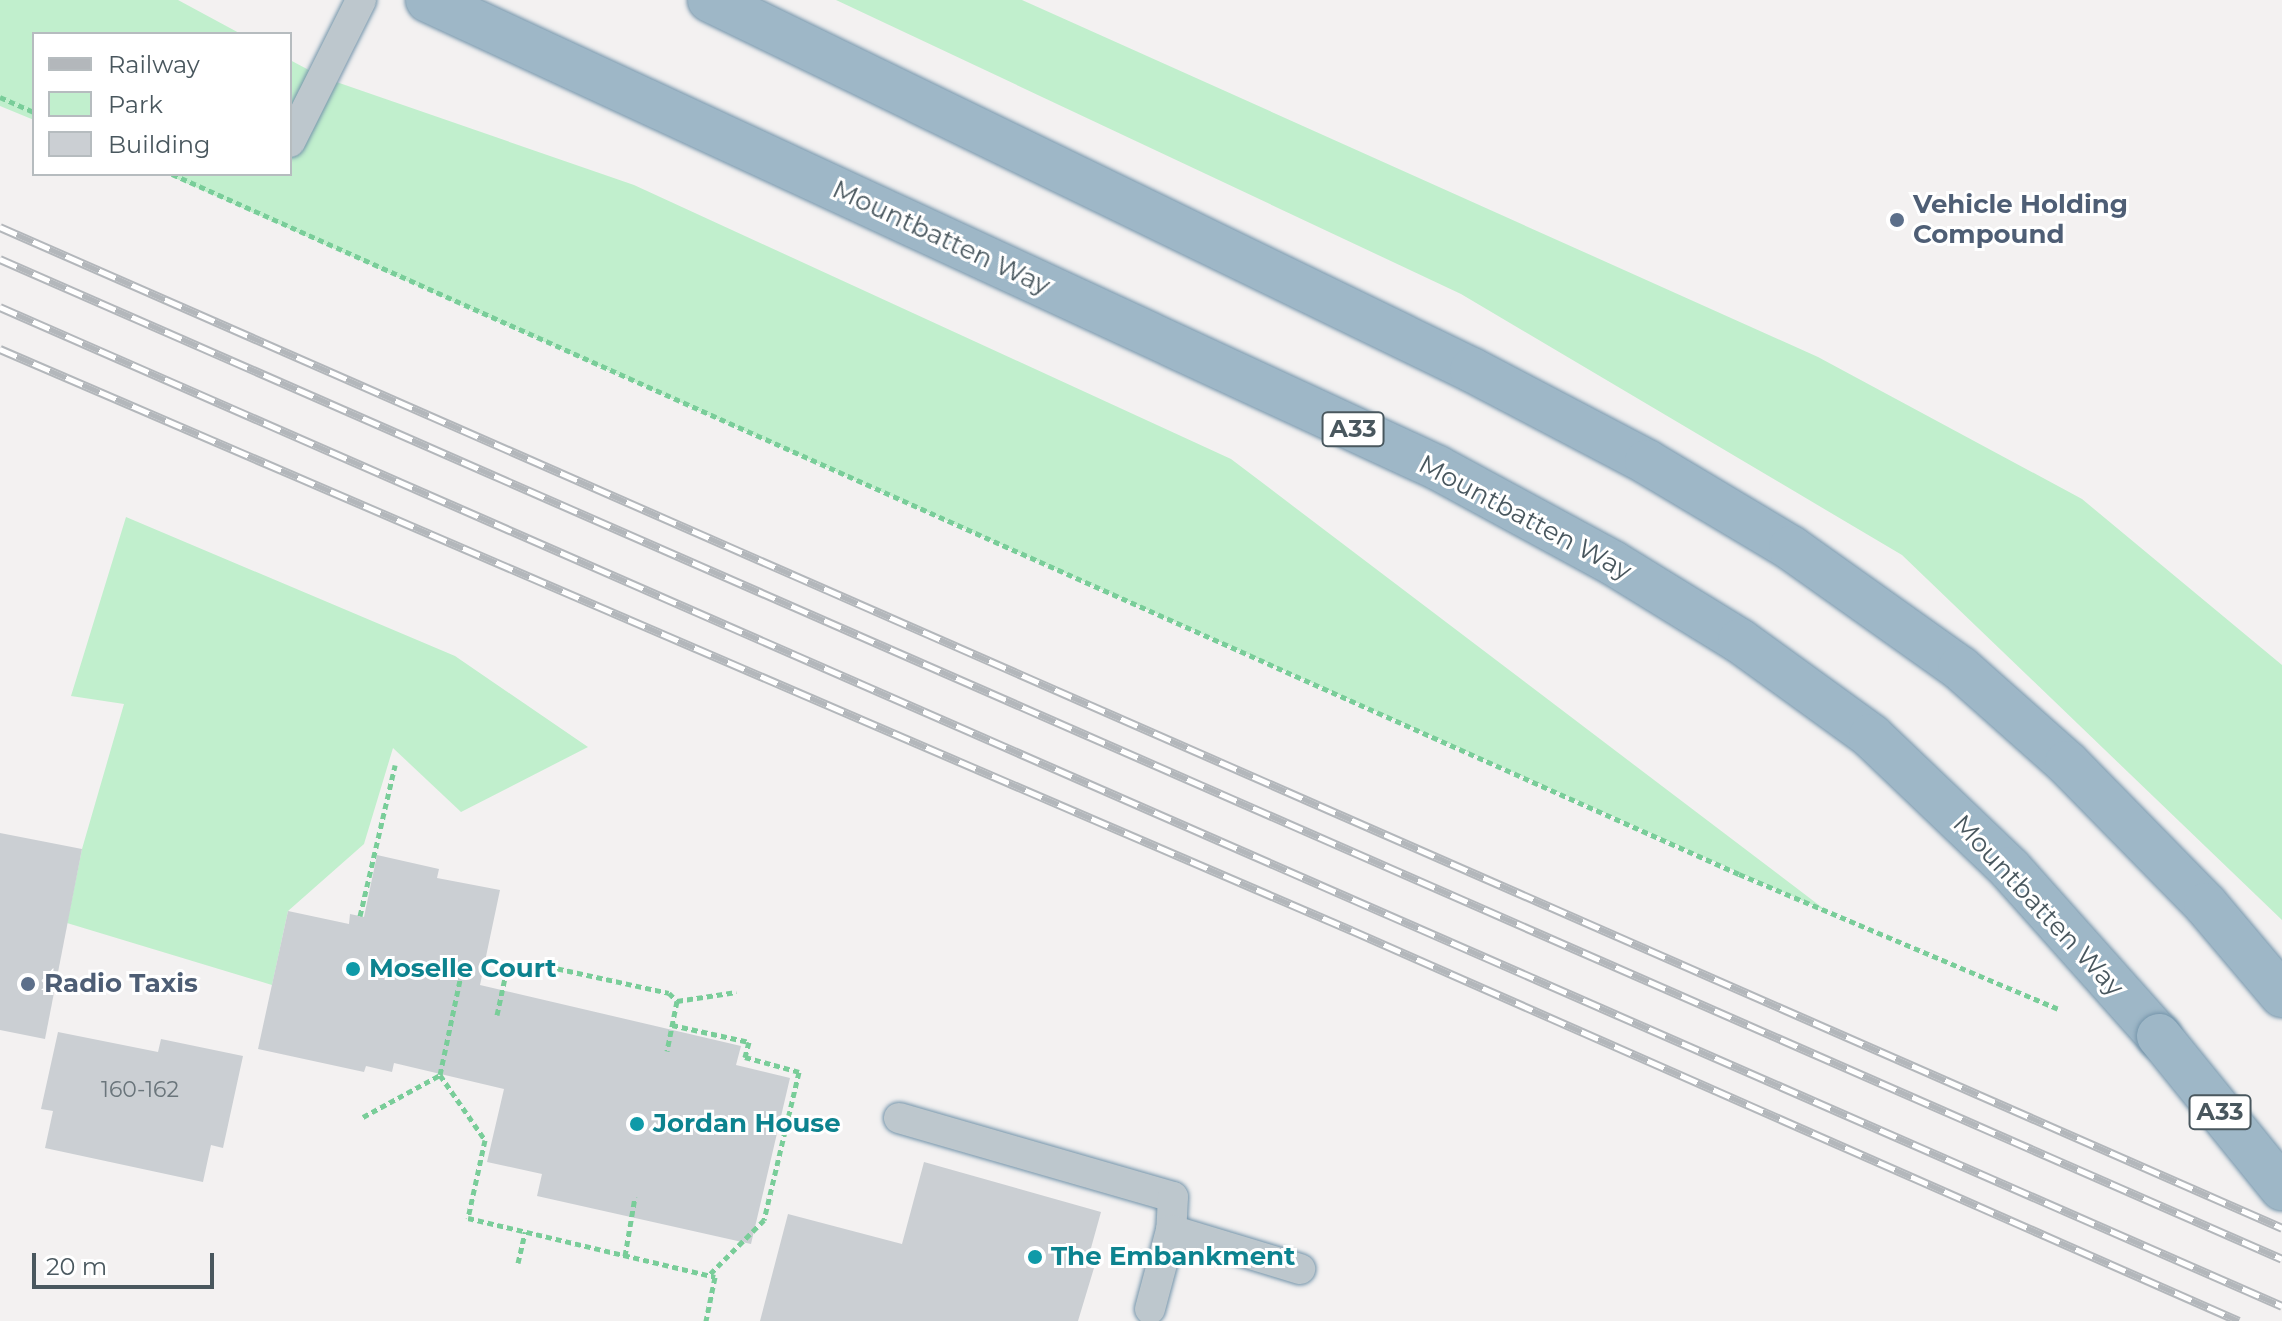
<!DOCTYPE html>
<style>
body{margin:0}
#map{position:relative;width:2282px;height:1321px;overflow:hidden;background:#f3f1f1;font-family:Montserrat,sans-serif}
div>[style]{position:absolute}
.green>*{inset:0;background:#c1efcd}
.building>*{inset:0;background:#cbcfd3}
.path>*{height:5px;margin-top:-2.5px;transform-origin:0;background:repeating-linear-gradient(90deg,#79cd99 0 6px,transparent 0 10px)}
.roads{filter:drop-shadow(0 0 2px #7595ab) drop-shadow(0 0 2px #7595ab)}
.service>*{height:30px;margin:-15px;padding:0 15px;transform-origin:15px;border-radius:15px;background:#bdc7cd}
.trunk>*{height:44px;margin:-22px;padding:0 22px;transform-origin:22px;border-radius:22px;background:#9eb7c7}
.rail>*{height:9px;margin-top:-4.5px;transform-origin:0;background:repeating-linear-gradient(90deg,#fff 0 18px,#b3b7bb 0 36px);box-sizing:border-box;border-block:2px solid #b3b7bb}
.bridges{filter:drop-shadow(0 0 2px #7595ab) drop-shadow(0 0 2px #7595ab)}
.trunk-bridge>*{height:44px;margin:-22px;padding:0 22px;transform-origin:22px;border-radius:22px;background:#9eb7c7}
.dots>*{width:22px;height:22px;translate:-50% -50%;box-sizing:border-box;border:4px solid #fff;border-radius:50%}
span{translate:-50% -50%;white-space:nowrap;text-align:center;line-height:1.15;-webkit-text-stroke:6px #fff;paint-order:stroke}
.number-label{font-size:22px;color:#6a757b}
.number-label span{-webkit-text-stroke-width:0}
.shield-label span{padding:2px 6px;background:#fff;border:2px solid;border-radius:6px;-webkit-text-stroke-width:0}
.shield-label{font-size:24px;color:#49575e;font-weight:700}
.service-label{font-size:26px;color:#4e5e75;font-weight:700}
.left{translate:0 -50%;text-align:left}
.street-label{font-size:26px;color:#49575e}
.culture-label{font-size:26px;color:#0d838f;font-weight:700}
.legend{position:absolute;left:32px;top:32px;width:260px;height:144px;box-sizing:border-box;background:#fff;border:2px solid #b6bcbf;margin:0;padding:10px 14px;list-style:none;font-size:24px;color:#49575e}
.legend li{display:flex;align-items:center;gap:16px;height:40px}
.legend b{width:40px;border:2px solid #b6bcbf}
.scale{position:absolute;left:32px;top:1253px;width:182px;height:36px;box-sizing:border-box;border:4px solid #49575e;border-top:0;padding-left:10px;font-size:24px;line-height:28px;white-space:nowrap;color:#49575e;-webkit-text-stroke:6px #fff;paint-order:stroke}
</style>
<div id="map">
<div class="green">
<i style="clip-path:polygon(0 0,178px 0,241px 34px,34px 34px,34px 120px,0 106px)"></i>
<i style="clip-path:polygon(836px 0,1022px 0,1818px 357px,2082px 499px,2282px 665px,2282px 920px,1902px 555px,1461px 294px)"></i>
<i style="clip-path:polygon(290px 60px,322px 77px,634px 185px,1231px 459px,1828px 912px,166px 174px,290px 174px)"></i>
<i style="clip-path:polygon(126px 517px,455px 656px,588px 747px,461px 812px,393px 748px,364px 844px,288px 911px,272px 985px,67px 923px,82px 849px,124px 704px,71px 696px)"></i>
</div>
<div class="building">
<i style="clip-path:polygon(0 833px,82px 849px,45px 1039px,0 1030px)"></i>
<i style="clip-path:polygon(377px 855px,439px 869px,437px 878px,500px 890px,480px 985px,741px 1046px,736px 1065px,790px 1078px,751px 1244px,537px 1196px,542px 1174px,487px 1162px,504px 1089px,394px 1063px,392px 1072px,366px 1066px,364px 1072px,258px 1049px,288px 911px,349px 924px,350px 914px,364px 917px)"></i>
<i style="clip-path:polygon(58px 1032px,158px 1052px,161px 1039px,243px 1056px,223px 1148px,211px 1145px,203px 1182px,45px 1148px,53px 1111px,41px 1109px)"></i>
<i style="clip-path:polygon(924px 1162px,1101px 1212px,1086px 1266px,1094px 1268px,1078px 1321px,760px 1321px,788px 1214px,902px 1244px)"></i>
</div>
<div class="path">
<i style="left:0;top:97px;width:37px;rotate:24deg"></i>
<i style="left:172px;top:174px;width:1716px;rotate:24.07deg"></i>
<i style="left:1739px;top:874px;width:346px;rotate:22.9deg"></i>
<i style="left:360px;top:916px;width:155px;rotate:-76.9deg"></i>
<i style="left:464px;top:961px;width:116px;rotate:101.9deg"></i>
<i style="left:440px;top:1075px;width:79px;rotate:55.3deg"></i>
<i style="left:485px;top:1140px;width:80px;rotate:102.3deg"></i>
<i style="left:468px;top:1218px;width:254px;rotate:13.4deg"></i>
<i style="left:715px;top:1277px;width:45px;rotate:101.6deg"></i>
<i style="left:677px;top:1001px;width:60px;rotate:-8.7deg"></i>
<i style="left:497px;top:1015px;width:43px;rotate:-77.9deg"></i>
<i style="left:506px;top:973px;width:25px;rotate:-27deg"></i>
<i style="left:528px;top:962px;width:144px;rotate:12.4deg"></i>
<i style="left:669px;top:993px;width:11px;rotate:45deg"></i>
<i style="left:677px;top:1001px;width:51px;rotate:101.3deg"></i>
<i style="left:672px;top:1025px;width:79px;rotate:12.4deg"></i>
<i style="left:749px;top:1042px;width:16px;rotate:105deg"></i>
<i style="left:745px;top:1057px;width:56px;rotate:15.5deg"></i>
<i style="left:799px;top:1072px;width:152px;rotate:103.3deg"></i>
<i style="left:764px;top:1220px;width:78px;rotate:135deg"></i>
<i style="left:363px;top:1117px;width:88px;rotate:-28.6deg"></i>
<i style="left:625px;top:1256px;width:60px;rotate:-80.4deg"></i>
<i style="left:518px;top:1263px;width:32px;rotate:-77deg"></i>
</div>
<div class="roads">
<div class="service">
<i style="left:290px;top:142px;width:159px;rotate:-63.4deg"></i>
<i style="left:899px;top:1118px;width:285px;rotate:16.1deg"></i>
<i style="left:1173px;top:1197px;width:33px;rotate:93deg"></i>
<i style="left:1150px;top:1309px;width:82px;rotate:-75.1deg"></i>
<i style="left:1171px;top:1230px;width:135px;rotate:16.8deg"></i>
</div>
<div class="trunk">
<i style="left:428px;top:0;width:1113px;rotate:24.86deg"></i>
<i style="left:1438px;top:468px;width:199px;rotate:28.5deg"></i>
<i style="left:1613px;top:563px;width:149px;rotate:31.6deg"></i>
<i style="left:1740px;top:641px;width:162px;rotate:35.9deg"></i>
<i style="left:1871px;top:736px;width:192px;rotate:43.7deg"></i>
<i style="left:2010px;top:869px;width:224px;rotate:48.3deg"></i>
<i style="left:710px;top:0;width:847px;rotate:25.9deg"></i>
<i style="left:1472px;top:370px;width:198px;rotate:27.7deg"></i>
<i style="left:1647px;top:462px;width:168px;rotate:30.8deg"></i>
<i style="left:1791px;top:548px;width:207px;rotate:35.4deg"></i>
<i style="left:1960px;top:668px;width:143px;rotate:41.6deg"></i>
<i style="left:2067px;top:763px;width:199px;rotate:45.6deg"></i>
<i style="left:2206px;top:905px;width:118px;rotate:49.8deg"></i>
</div>
</div>
<div class="rail">
<i style="left:0;top:227px;width:2492px;rotate:23.68deg"></i>
<i style="left:0;top:259px;width:2491px;rotate:23.66deg"></i>
<i style="left:0;top:307px;width:2491px;rotate:23.64deg"></i>
<i style="left:0;top:349px;width:1471px;rotate:23.27deg"></i>
<i style="left:1351px;top:930px;width:970px;rotate:23.76deg"></i>
</div>
<div class="bridges">
<div class="trunk-bridge">
<i style="left:2159px;top:1036px;width:196px;rotate:51deg"></i>
</div>
</div>
<div class="dots">
<i style="left:1897px;top:220px;background:#5c6f8a"></i>
<i style="left:353px;top:969px;background:#0f9aa8"></i>
<i style="left:28px;top:984px;background:#5c6f8a"></i>
<i style="left:637px;top:1124px;background:#0f9aa8"></i>
<i style="left:1035px;top:1257px;background:#0f9aa8"></i>
</div>
<div class="number-label">
<span style="left:140px;top:1090px">160-162</span>
</div>
<div class="shield-label">
<span style="left:1353px;top:429px">A33</span>
<span style="left:2220px;top:1112px">A33</span>
</div>
<div class="service-label">
<span class="left" style="left:1913px;top:220px">Vehicle Holding<br>Compound</span>
<span class="left" style="left:44px;top:984px">Radio Taxis</span>
</div>
<div class="street-label">
<span style="left:941px;top:238px;rotate:25deg">Mountbatten Way</span>
<span style="left:1525px;top:518px;rotate:28deg">Mountbatten Way</span>
<span style="left:2038px;top:906px;rotate:47deg">Mountbatten Way</span>
</div>
<div class="culture-label">
<span class="left" style="left:369px;top:969px">Moselle Court</span>
<span class="left" style="left:653px;top:1124px">Jordan House</span>
<span class="left" style="left:1051px;top:1257px">The Embankment</span>
</div>
<ul class="legend">
<li><b style="height:10px;background:#b3b7bb"></b>Railway</li>
<li><b style="height:22px;background:#c1efcd"></b>Park</li>
<li><b style="height:22px;background:#cbcfd3"></b>Building</li>
</ul>
<div class="scale">20 m</div>
</div>
